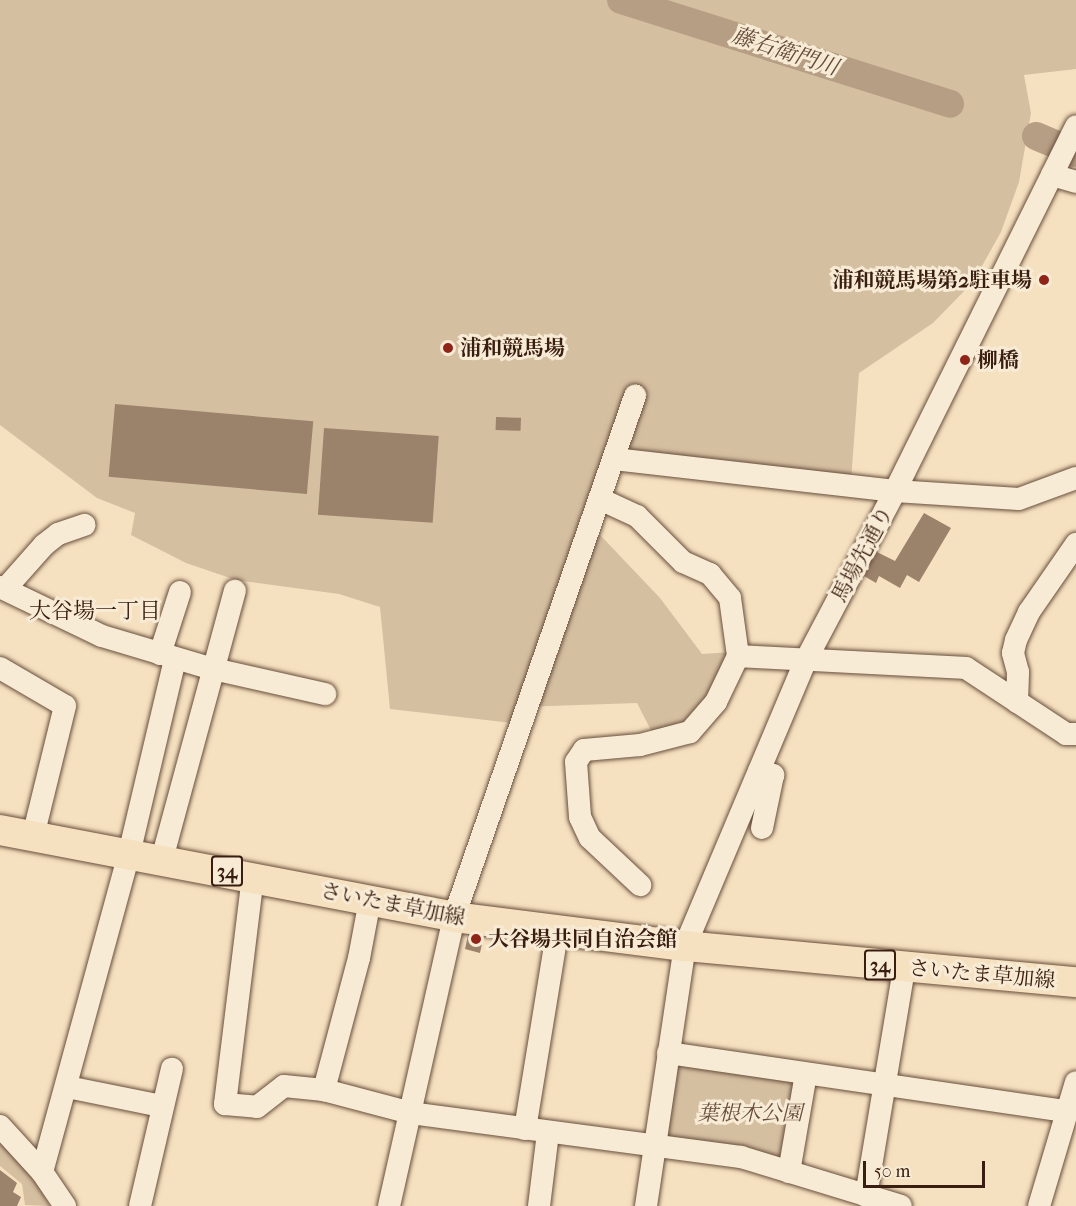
<!DOCTYPE html>
<meta charset="utf-8">
<style>
body{margin:0}
#map{position:relative;width:1076px;height:1206px;overflow:hidden;background:#f5e0bf;font-family:"IM FELL French Canon","Noto Serif JP",serif}
div>[style]{position:absolute}
.green>*{inset:0;background:#d5bfa1}
.river>*{height:28px;margin:-14px;padding:0 14px;transform-origin:14px;border-radius:14px;background:#b59e84}
.building>*{inset:0;background:#9b826b;transform-origin:0 0}
.roads{filter:drop-shadow(0 0 2px #684e3c) drop-shadow(0 0 2px #684e3c)}
.minor>*{height:22px;margin:-11px;padding:0 11px;transform-origin:11px;border-radius:11px;background:#f8ebd5}
.major>*{height:30px;margin:-15px;padding:0 15px;transform-origin:15px;border-radius:15px;background:#f5e0bf}
.dots>*{width:16px;height:16px;translate:-50% -50%;box-sizing:border-box;border:3px solid #f8ebd5;border-radius:50%}
span{translate:-50% -50%;white-space:nowrap;text-align:center;line-height:1.15;-webkit-text-stroke:6px #f8ebd5;paint-order:stroke}
.shield-label span{padding:2px 4px;background:#f8ebd5;border:2px solid;border-radius:4px;-webkit-text-stroke-width:0}
.shield-label{font-size:20px;color:#391d10;font-weight:700}
.poi-label{font-size:21px;color:#391d10;font-weight:700}
.right{translate:-100% -50%;text-align:right}
.left{translate:0 -50%;text-align:left}
.street-label{font-size:21px;color:#391d10}
.park-label{font-size:21px;color:#684e3c;font-style:italic}
.water-label{font-size:22px;color:#644a39;font-style:italic}
.neighbourhood-label{font-size:22px;color:#391d10}
.scale{position:absolute;left:863px;top:1161px;width:122px;height:27px;box-sizing:border-box;border:3px solid #391d10;border-top:0;padding-left:8px;font-size:18px;line-height:21px;white-space:nowrap;color:#391d10;-webkit-text-stroke:4px #f8ebd5;paint-order:stroke}
</style>
<div id="map">
<div class="green">
<i style="clip-path:polygon(0 0,1076px 0,1076px 69px,1024px 75px,1031px 113px,1019px 182px,1001px 232px,973px 282px,933px 323px,859px 373px,851px 481px,622px 454px,583px 517px,660px 598px,702px 654px,732px 652px,714px 691px,689px 724px,654px 736px,637px 703px,520px 707px,513px 723px,390px 709px,380px 607px,339px 594px,236px 580px,186px 563px,131px 535px,135px 513px,97px 498px,0 425px)"></i>
<i style="clip-path:polygon(678px 1066px,793px 1081px,797px 1084px,784px 1160px,668px 1140px,663px 1133px)"></i>
<i style="clip-path:polygon(0 1137px,34px 1178px,50px 1206px,25px 1205px,22px 1184px,0 1166px)"></i>
</div>
<div class="river">
<i style="left:621px;top:0;width:345px;rotate:17.5deg"></i>
<i style="left:1036px;top:136px;width:43px;rotate:23deg"></i>
</div>
<div class="building">
<i style="left:115px;top:404px;width:199px;height:73px;rotate:5deg"></i>
<i style="left:496px;top:417px;width:25px;height:13px;rotate:2deg"></i>
<i style="left:324px;top:428px;width:115px;height:87px;rotate:4deg"></i>
<i style="clip-path:polygon(924px 513px,951px 528px,919px 582px,907px 575px,900px 588px,879px 576px,876px 583px,864px 576px,875px 551px,895px 561px)"></i>
<i style="clip-path:polygon(485px 930px,480px 953px,465px 949px,469px 931px)"></i>
<i style="clip-path:polygon(0 1170px,17px 1183px,13px 1192px,21px 1197px,17px 1206px,0 1206px)"></i>
</div>
<div class="roads">
<div class="minor">
<i style="left:1052px;top:175px;width:25px;rotate:16deg"></i>
<i style="left:614px;top:459px;width:283px;rotate:6.5deg"></i>
<i style="left:895px;top:491px;width:124px;rotate:3.7deg"></i>
<i style="left:1019px;top:499px;width:61px;rotate:-20.2deg"></i>
<i style="left:600px;top:499px;width:41px;rotate:24.7deg"></i>
<i style="left:637px;top:516px;width:65px;rotate:45deg"></i>
<i style="left:683px;top:562px;width:30px;rotate:24deg"></i>
<i style="left:710px;top:574px;width:31px;rotate:50deg"></i>
<i style="left:730px;top:598px;width:59px;rotate:82.1deg"></i>
<i style="left:738px;top:656px;width:51px;rotate:115.6deg"></i>
<i style="left:716px;top:702px;width:40px;rotate:131deg"></i>
<i style="left:690px;top:732px;width:52px;rotate:165.4deg"></i>
<i style="left:640px;top:745px;width:56px;rotate:174.9deg"></i>
<i style="left:584px;top:750px;width:14px;rotate:124deg"></i>
<i style="left:576px;top:762px;width:55px;rotate:85.8deg"></i>
<i style="left:580px;top:817px;width:23px;rotate:65deg"></i>
<i style="left:590px;top:838px;width:69px;rotate:43.2deg"></i>
<i style="left:0;top:587px;width:113px;rotate:25.7deg"></i>
<i style="left:102px;top:636px;width:116px;rotate:16.6deg"></i>
<i style="left:213px;top:669px;width:115px;rotate:12.6deg"></i>
<i style="left:5px;top:589px;width:59px;rotate:-48.4deg"></i>
<i style="left:44px;top:545px;width:18px;rotate:-38deg"></i>
<i style="left:58px;top:534px;width:28px;rotate:-19deg"></i>
<i style="left:160px;top:654px;width:65px;rotate:-72.1deg"></i>
<i style="left:738px;top:656px;width:228px;rotate:3deg"></i>
<i style="left:966px;top:668px;width:120px;rotate:33.4deg"></i>
<i style="left:1066px;top:734px;width:10px"></i>
<i style="left:0;top:668px;width:75px;rotate:30.3deg"></i>
<i style="left:65px;top:706px;width:134px;rotate:103.8deg"></i>
<i style="left:1017px;top:702px;width:30px;rotate:-88deg"></i>
<i style="left:1018px;top:672px;width:20px;rotate:-105deg"></i>
<i style="left:1013px;top:653px;width:13px;rotate:-77deg"></i>
<i style="left:1016px;top:640px;width:31px;rotate:-65deg"></i>
<i style="left:1029px;top:612px;width:83px;rotate:-55.3deg"></i>
<i style="left:759px;top:771px;width:15px;rotate:16deg"></i>
<i style="left:773px;top:775px;width:54px;rotate:101.7deg"></i>
<i style="left:162px;top:859px;width:278px;rotate:-74.8deg"></i>
<i style="left:253px;top:876px;width:230px;rotate:97deg"></i>
<i style="left:225px;top:1104px;width:32px;rotate:5deg"></i>
<i style="left:257px;top:1107px;width:34px;rotate:-38deg"></i>
<i style="left:284px;top:1086px;width:40px;rotate:5.7deg"></i>
<i style="left:370px;top:900px;width:59px;rotate:100.7deg"></i>
<i style="left:359px;top:958px;width:137px;rotate:104.9deg"></i>
<i style="left:324px;top:1090px;width:90px;rotate:14.8deg"></i>
<i style="left:411px;top:1113px;width:333px;rotate:7.6deg"></i>
<i style="left:741px;top:1157px;width:167px;rotate:17deg"></i>
<i style="left:668px;top:1053px;width:403px;rotate:8.3deg"></i>
<i style="left:67px;top:1087px;width:96px;rotate:11.4deg"></i>
<i style="left:0;top:1126px;width:62px;rotate:47.6deg"></i>
<i style="left:42px;top:1172px;width:330px;rotate:-74.7deg"></i>
<i style="left:129px;top:854px;width:200px;rotate:-76.7deg"></i>
<i style="left:525px;top:1129px;width:204px;rotate:-80.7deg"></i>
<i style="left:42px;top:1172px;width:41px;rotate:55.9deg"></i>
<i style="left:789px;top:1172px;width:99px;rotate:-80.2deg"></i>
<i style="left:866px;top:1196px;width:231px;rotate:-80.5deg"></i>
<i style="left:140px;top:1206px;width:141px;rotate:-76.9deg"></i>
<i style="left:389px;top:1206px;width:296px;rotate:-77.3deg"></i>
<i style="left:454px;top:917px;width:552px;rotate:-70.84deg"></i>
<i style="left:539px;top:1206px;width:74px;rotate:-83deg"></i>
<i style="left:646px;top:1206px;width:263px;rotate:-81.5deg"></i>
<i style="left:685px;top:946px;width:311px;rotate:-67.1deg"></i>
<i style="left:806px;top:660px;width:191px;rotate:-62.2deg"></i>
<i style="left:895px;top:491px;width:407px;rotate:-63.6deg"></i>
<i style="left:1039px;top:1206px;width:129px;rotate:-73.4deg"></i>
</div>
<div class="major">
<i style="left:0;top:830px;width:462px;rotate:10.8deg"></i>
<i style="left:454px;top:917px;width:233px;rotate:7.2deg"></i>
<i style="left:685px;top:946px;width:393px;rotate:5.3deg"></i>
</div>
</div>
<div class="dots">
<i style="left:1044px;top:280px;background:#8f2418"></i>
<i style="left:448px;top:348px;background:#8f2418"></i>
<i style="left:965px;top:360px;background:#8f2418"></i>
<i style="left:476px;top:939px;background:#8f2418"></i>
</div>
<div class="shield-label">
<span style="left:227px;top:871px">34</span>
<span style="left:880px;top:965px">34</span>
</div>
<div class="poi-label">
<span class="right" style="left:1032px;top:280px">浦和競馬場第2駐車場</span>
<span class="left" style="left:460px;top:348px">浦和競馬場</span>
<span class="left" style="left:977px;top:360px">柳橋</span>
<span class="left" style="left:488px;top:939px">大谷場共同自治会館</span>
</div>
<div class="street-label">
<span style="left:862px;top:554px;rotate:-62deg">馬場先通り</span>
<span style="left:393px;top:904px;rotate:11deg">さいたま草加線</span>
<span style="left:982px;top:974px;rotate:5deg">さいたま草加線</span>
</div>
<div class="park-label">
<span style="left:750px;top:1113px">葉根木公園</span>
</div>
<div class="water-label">
<span style="left:785px;top:52px;rotate:18deg">藤右衛門川</span>
</div>
<div class="neighbourhood-label">
<span style="left:95px;top:612px">大谷場一丁目</span>
</div>
<div class="scale">50 m</div>
</div>
